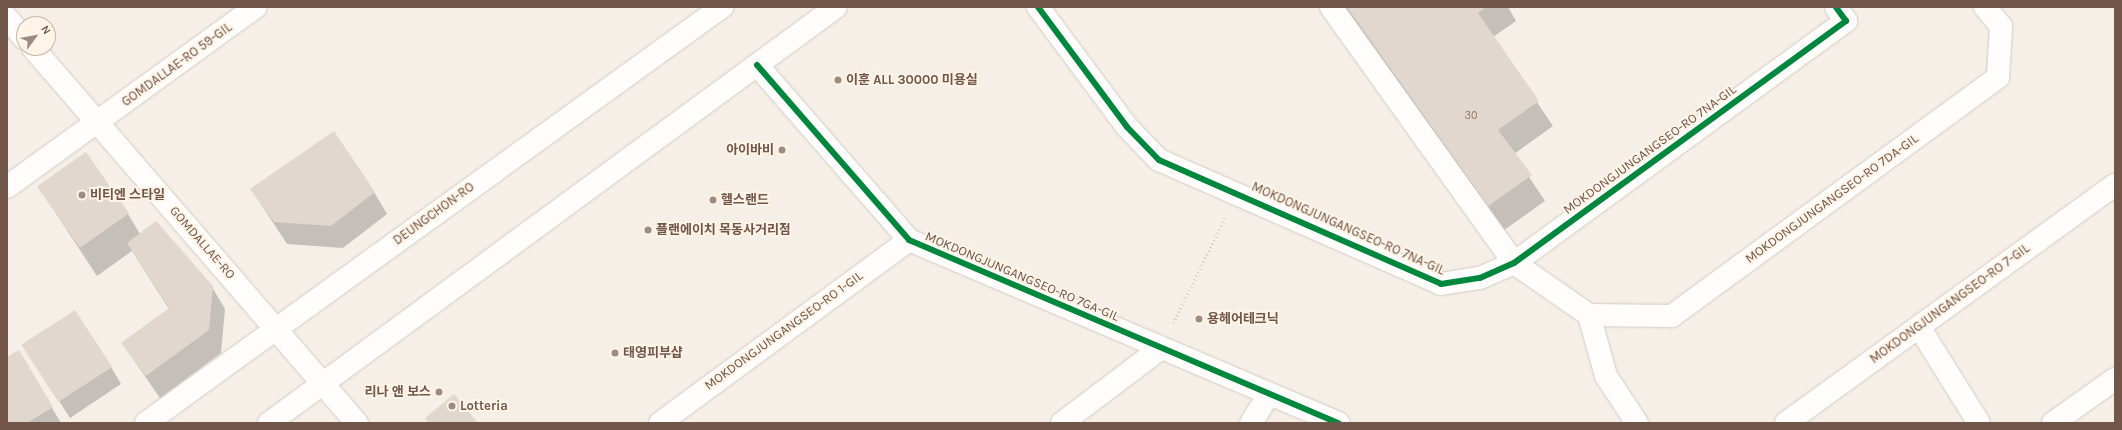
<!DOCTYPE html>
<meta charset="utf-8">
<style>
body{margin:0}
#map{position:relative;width:2122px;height:430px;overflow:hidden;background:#f5efe7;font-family:Karla,"Noto Sans KR",sans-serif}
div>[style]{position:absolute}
.shadow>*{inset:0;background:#0003}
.building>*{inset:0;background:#e1d7cf;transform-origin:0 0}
.path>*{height:2.5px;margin-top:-1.25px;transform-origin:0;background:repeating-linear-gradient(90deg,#d7cec9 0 1px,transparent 0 4px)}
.roads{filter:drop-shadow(0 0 1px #d4ccc6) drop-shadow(0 0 1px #d4ccc6)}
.street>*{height:22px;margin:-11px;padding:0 11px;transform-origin:11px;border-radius:11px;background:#fefdfb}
.secondary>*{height:22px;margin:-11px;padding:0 11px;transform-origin:11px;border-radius:11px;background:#fefdfb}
.cycleway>*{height:6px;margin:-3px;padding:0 3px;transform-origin:3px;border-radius:3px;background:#00873e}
.dots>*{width:11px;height:11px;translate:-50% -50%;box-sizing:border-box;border:2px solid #fef4e7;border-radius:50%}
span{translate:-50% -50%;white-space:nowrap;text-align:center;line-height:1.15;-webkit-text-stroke:4px #fef4e7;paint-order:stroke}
.number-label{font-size:11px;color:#8f786d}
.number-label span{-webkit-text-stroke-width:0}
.street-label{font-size:13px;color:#715649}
.poi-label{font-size:13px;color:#715649;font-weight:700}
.left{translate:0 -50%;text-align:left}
.right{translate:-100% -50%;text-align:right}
.frame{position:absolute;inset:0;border:8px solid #715649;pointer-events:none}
.north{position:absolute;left:16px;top:16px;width:40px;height:40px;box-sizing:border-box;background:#fef4e7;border:1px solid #c6b5a8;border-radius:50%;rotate:58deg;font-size:11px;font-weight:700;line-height:16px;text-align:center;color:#715649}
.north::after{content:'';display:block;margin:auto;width:14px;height:18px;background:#9f8c80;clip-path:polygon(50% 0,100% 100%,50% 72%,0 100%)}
</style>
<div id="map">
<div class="shadow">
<i style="clip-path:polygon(1345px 7px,1508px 7px,1516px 21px,1493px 37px,1553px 126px,1514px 154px,1545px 201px,1503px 231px)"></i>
<i style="clip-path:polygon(38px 186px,128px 214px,140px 234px,212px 287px,225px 309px,221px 353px,160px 398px,122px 343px,169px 309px,132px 251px,97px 276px)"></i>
<i style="clip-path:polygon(251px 189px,374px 192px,387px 214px,343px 248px,287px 244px)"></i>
<i style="clip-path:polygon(23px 345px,111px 367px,121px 384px,70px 418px)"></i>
<i style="clip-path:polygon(18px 352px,52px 408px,61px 423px,7px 423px,7px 359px)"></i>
</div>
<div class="building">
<i style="clip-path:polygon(1347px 7px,1486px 7px,1478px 13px,1539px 101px,1498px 130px,1532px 175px,1488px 206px)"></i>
<i style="clip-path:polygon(334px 131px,375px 192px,331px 226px,274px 222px,250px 189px)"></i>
<i style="left:86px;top:152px;width:75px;height:60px;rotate:55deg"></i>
<i style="clip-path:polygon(156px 221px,213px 286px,209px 330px,146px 376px,121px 343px,169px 308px,127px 243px)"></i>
<i style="left:75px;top:310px;width:68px;height:64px;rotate:57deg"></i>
<i style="clip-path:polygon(19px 350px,53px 407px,27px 423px,7px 423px,7px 357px)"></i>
<i style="clip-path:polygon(454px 394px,478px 423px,429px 423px,425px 418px)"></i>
</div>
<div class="path">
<i style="left:1173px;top:323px;width:117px;rotate:-63.7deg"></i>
</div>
<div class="roads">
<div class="street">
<i style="left:1038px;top:7px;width:149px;rotate:53.4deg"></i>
<i style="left:1127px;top:127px;width:46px;rotate:45.9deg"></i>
<i style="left:1159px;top:160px;width:308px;rotate:23.7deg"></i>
<i style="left:1441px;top:284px;width:39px;rotate:-9deg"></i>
<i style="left:1480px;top:278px;width:37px;rotate:-24deg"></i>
<i style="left:1514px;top:263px;width:411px;rotate:-36.1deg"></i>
<i style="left:1846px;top:21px;width:17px;rotate:-126deg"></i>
<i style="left:1331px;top:7px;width:315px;rotate:54.4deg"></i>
<i style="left:1514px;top:263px;width:91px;rotate:34.7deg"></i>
<i style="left:1589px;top:315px;width:63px;rotate:74.4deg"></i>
<i style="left:1606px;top:376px;width:56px;rotate:56.6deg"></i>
<i style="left:757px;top:65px;width:232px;rotate:49deg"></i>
<i style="left:909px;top:240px;width:467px;rotate:23.1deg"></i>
<i style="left:7px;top:187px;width:307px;rotate:-35.9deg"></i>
<i style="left:1589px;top:315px;width:83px;rotate:0.7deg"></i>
<i style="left:1672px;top:316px;width:404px;rotate:-36.2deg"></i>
<i style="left:1998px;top:77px;width:51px;rotate:-86.6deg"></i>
<i style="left:2001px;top:26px;width:25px;rotate:-130deg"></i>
<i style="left:1919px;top:327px;width:113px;rotate:58deg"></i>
<i style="left:660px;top:423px;width:309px;rotate:-36.3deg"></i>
<i style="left:1062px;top:423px;width:123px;rotate:-37.1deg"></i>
<i style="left:1251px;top:423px;width:34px;rotate:-58deg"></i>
<i style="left:1786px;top:423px;width:406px;rotate:-35.9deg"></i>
<i style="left:2053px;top:423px;width:76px;rotate:-35.4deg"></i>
</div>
<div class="secondary">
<i style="left:7px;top:18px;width:26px;rotate:50deg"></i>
<i style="left:33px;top:48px;width:496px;rotate:49.2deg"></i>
<i style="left:146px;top:423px;width:711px;rotate:-35.84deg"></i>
<i style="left:269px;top:423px;width:703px;rotate:-36.27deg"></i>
</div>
</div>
<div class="cycleway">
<i style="left:1038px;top:7px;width:149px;rotate:53.4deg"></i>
<i style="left:1127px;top:127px;width:46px;rotate:45.9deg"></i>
<i style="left:1159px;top:160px;width:308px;rotate:23.7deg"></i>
<i style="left:1441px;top:284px;width:39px;rotate:-9deg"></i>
<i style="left:1480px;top:278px;width:37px;rotate:-24deg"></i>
<i style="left:1514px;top:263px;width:411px;rotate:-36.1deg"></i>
<i style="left:1846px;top:21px;width:17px;rotate:-126deg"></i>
<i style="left:757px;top:65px;width:232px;rotate:49deg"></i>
<i style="left:909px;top:240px;width:467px;rotate:23.1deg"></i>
</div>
<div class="dots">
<i style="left:838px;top:80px;background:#9f8c80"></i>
<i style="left:782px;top:150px;background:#9f8c80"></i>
<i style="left:82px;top:195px;background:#9f8c80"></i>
<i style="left:713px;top:200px;background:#9f8c80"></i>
<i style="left:648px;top:230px;background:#9f8c80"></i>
<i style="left:1199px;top:319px;background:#9f8c80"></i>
<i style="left:615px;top:353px;background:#9f8c80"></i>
<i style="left:439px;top:392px;background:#9f8c80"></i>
<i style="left:452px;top:406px;background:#9f8c80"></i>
</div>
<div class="number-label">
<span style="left:1471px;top:116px">30</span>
</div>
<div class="street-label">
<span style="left:177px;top:65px;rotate:-36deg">GOMDALLAE-RO 59-GIL</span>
<span style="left:1650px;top:150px;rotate:-36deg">MOKDONGJUNGANGSEO-RO 7NA-GIL</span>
<span style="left:1832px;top:199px;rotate:-36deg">MOKDONGJUNGANGSEO-RO 7DA-GIL</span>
<span style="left:434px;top:214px;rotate:-36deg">DEUNGCHON-RO</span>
<span style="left:1348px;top:229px;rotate:24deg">MOKDONGJUNGANGSEO-RO 7NA-GIL</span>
<span style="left:202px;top:243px;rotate:49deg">GOMDALLAE-RO</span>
<span style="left:1022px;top:277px;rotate:23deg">MOKDONGJUNGANGSEO-RO 7GA-GIL</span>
<span style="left:1950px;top:304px;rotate:-36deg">MOKDONGJUNGANGSEO-RO 7-GIL</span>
<span style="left:784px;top:331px;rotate:-36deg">MOKDONGJUNGANGSEO-RO 1-GIL</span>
</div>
<div class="poi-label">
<span class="left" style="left:846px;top:80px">이훈 ALL 30000 미용실</span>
<span class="right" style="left:774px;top:150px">아이바비</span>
<span class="left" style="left:90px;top:195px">비티엔 스타일</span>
<span class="left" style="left:721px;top:200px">헬스랜드</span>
<span class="left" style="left:656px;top:230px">플랜에이치 목동사거리점</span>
<span class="left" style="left:1207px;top:319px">용헤어테크닉</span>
<span class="left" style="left:623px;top:353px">태영피부샵</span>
<span class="right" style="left:431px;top:392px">리나 앤 보스</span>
<span class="left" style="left:460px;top:406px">Lotteria</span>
</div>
<div class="frame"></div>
<div class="north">N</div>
</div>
